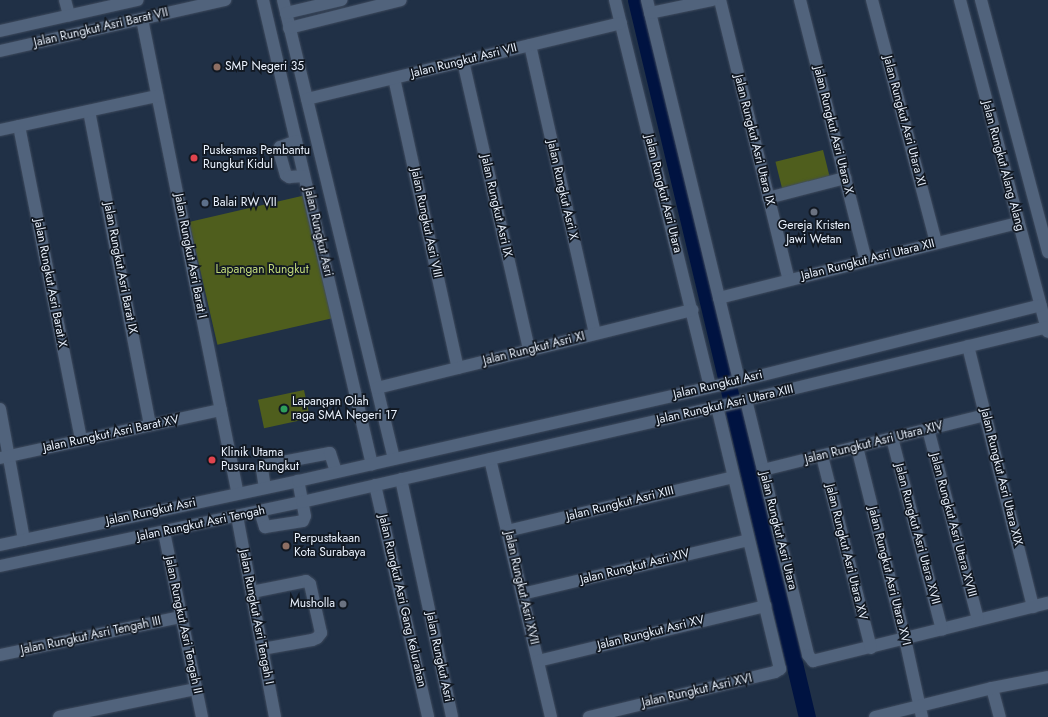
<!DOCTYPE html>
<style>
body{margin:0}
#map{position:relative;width:1048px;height:717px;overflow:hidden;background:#203046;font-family:Jost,sans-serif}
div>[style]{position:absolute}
.green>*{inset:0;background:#4f5e1d;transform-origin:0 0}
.river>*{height:17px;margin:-8.5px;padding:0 8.5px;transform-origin:8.5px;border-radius:8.5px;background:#001341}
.roads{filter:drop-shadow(0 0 1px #3f4b5e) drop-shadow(0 0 1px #3f4b5e)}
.minor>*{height:12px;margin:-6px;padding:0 6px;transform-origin:6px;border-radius:6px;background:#51637c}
.dots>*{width:11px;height:11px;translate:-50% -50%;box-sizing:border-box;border:2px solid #111822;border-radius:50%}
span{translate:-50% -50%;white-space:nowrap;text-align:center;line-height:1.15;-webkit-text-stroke:3.5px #111822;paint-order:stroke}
.street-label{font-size:12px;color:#e9f1fd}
.poi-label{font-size:12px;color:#e9f1fd}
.left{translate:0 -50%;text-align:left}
.right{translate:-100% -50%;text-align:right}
.park-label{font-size:12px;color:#c0d87a}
</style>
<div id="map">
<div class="green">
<i style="left:823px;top:150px;width:29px;height:49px;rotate:76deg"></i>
<i style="left:306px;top:195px;width:126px;height:120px;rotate:77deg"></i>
<i style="left:304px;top:390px;width:29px;height:47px;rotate:78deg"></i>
</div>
<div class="river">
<i style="left:636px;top:0;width:737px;rotate:76.59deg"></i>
</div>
<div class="roads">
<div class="minor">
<i style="left:65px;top:0;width:16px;rotate:75deg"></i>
<i style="left:263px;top:0;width:477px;rotate:76.8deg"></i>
<i style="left:283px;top:0;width:472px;rotate:76.4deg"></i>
<i style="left:615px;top:0;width:398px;rotate:76.2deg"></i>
<i style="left:647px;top:0;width:392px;rotate:76.4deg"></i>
<i style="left:720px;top:0;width:288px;rotate:76.2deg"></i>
<i style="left:800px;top:0;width:269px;rotate:75.8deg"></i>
<i style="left:872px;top:0;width:251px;rotate:75.2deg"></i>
<i style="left:960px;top:0;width:343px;rotate:75.2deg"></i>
<i style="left:981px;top:0;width:261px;rotate:75.1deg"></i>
<i style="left:286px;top:13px;width:57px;rotate:-13.3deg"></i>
<i style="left:650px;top:13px;width:63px;rotate:-11.8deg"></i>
<i style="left:142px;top:19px;width:484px;rotate:78.6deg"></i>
<i style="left:289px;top:28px;width:115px;rotate:-14deg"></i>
<i style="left:0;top:31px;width:141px;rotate:-12.7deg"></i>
<i style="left:530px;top:45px;width:296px;rotate:77.3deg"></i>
<i style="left:0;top:51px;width:231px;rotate:-12.8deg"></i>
<i style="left:463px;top:61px;width:296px;rotate:77.1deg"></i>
<i style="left:394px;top:78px;width:297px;rotate:77.6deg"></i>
<i style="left:307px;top:99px;width:323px;rotate:-13.6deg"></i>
<i style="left:89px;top:111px;width:320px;rotate:79deg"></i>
<i style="left:19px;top:126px;width:320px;rotate:78.8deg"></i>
<i style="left:0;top:130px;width:161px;rotate:-12.2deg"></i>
<i style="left:296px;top:141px;width:17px;rotate:159deg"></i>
<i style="left:280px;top:147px;width:4px;rotate:104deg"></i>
<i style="left:279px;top:151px;width:25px;rotate:74deg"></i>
<i style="left:286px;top:175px;width:4px;rotate:34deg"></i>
<i style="left:289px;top:177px;width:15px;rotate:-4deg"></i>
<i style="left:768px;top:198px;width:80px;rotate:-14.6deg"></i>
<i style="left:719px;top:298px;width:308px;rotate:-14.1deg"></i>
<i style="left:968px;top:346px;width:269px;rotate:76deg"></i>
<i style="left:377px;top:388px;width:325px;rotate:-13.9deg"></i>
<i style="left:746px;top:400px;width:262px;rotate:76.3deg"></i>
<i style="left:808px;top:655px;width:8px;rotate:50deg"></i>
<i style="left:813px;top:661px;width:242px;rotate:-13.9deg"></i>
<i style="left:0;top:409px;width:133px;rotate:79.6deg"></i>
<i style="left:928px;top:429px;width:197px;rotate:75.3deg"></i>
<i style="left:892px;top:438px;width:198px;rotate:75.4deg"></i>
<i style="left:857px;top:447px;width:198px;rotate:76deg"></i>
<i style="left:905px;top:639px;width:80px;rotate:77.7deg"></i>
<i style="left:822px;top:456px;width:198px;rotate:75.7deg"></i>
<i style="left:0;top:458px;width:226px;rotate:-12.3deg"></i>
<i style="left:490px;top:459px;width:265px;rotate:76.7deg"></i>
<i style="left:763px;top:470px;width:229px;rotate:-13.9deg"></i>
<i style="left:401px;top:479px;width:243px;rotate:77.9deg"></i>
<i style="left:375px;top:485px;width:238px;rotate:77.1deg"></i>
<i style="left:265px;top:488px;width:20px;rotate:-99deg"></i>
<i style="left:262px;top:468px;width:6px;rotate:-31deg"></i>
<i style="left:267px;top:465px;width:64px;rotate:-10.8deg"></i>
<i style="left:330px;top:453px;width:20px;rotate:72deg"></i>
<i style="left:260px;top:511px;width:17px;rotate:73deg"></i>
<i style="left:265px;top:527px;width:38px;rotate:-9deg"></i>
<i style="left:303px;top:521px;width:5px;rotate:-68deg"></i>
<i style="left:305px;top:516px;width:36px;rotate:-101deg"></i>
<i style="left:237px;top:516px;width:205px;rotate:79.3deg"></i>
<i style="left:507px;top:531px;width:232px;rotate:-13.4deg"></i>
<i style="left:164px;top:532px;width:189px;rotate:78.4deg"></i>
<i style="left:0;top:545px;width:305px;rotate:-12.1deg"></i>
<i style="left:298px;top:481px;width:452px;rotate:-12.8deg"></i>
<i style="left:739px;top:381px;width:311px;rotate:-14.1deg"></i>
<i style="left:0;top:566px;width:309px;rotate:-12deg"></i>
<i style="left:302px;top:502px;width:451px;rotate:-12.9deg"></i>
<i style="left:742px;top:401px;width:315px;rotate:-13.6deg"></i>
<i style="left:252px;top:592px;width:55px;rotate:-11.5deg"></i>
<i style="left:306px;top:581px;width:5px;rotate:37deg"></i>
<i style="left:310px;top:584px;width:50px;rotate:77.3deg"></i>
<i style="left:321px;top:633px;width:6px;rotate:129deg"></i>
<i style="left:317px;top:638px;width:5px;rotate:158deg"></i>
<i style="left:312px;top:640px;width:51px;rotate:169.8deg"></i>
<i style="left:522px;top:594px;width:232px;rotate:-13.4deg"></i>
<i style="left:0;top:655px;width:185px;rotate:-11.9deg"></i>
<i style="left:538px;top:661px;width:234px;rotate:-13.6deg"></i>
<i style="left:992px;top:688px;width:30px;rotate:75deg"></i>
<i style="left:59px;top:717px;width:140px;rotate:-11.6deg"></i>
<i style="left:589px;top:717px;width:191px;rotate:-13.6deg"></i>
<i style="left:775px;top:672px;width:6px;rotate:-31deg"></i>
<i style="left:780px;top:669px;width:269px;rotate:-103.5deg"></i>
<i style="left:875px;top:717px;width:121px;rotate:-13.9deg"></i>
<i style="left:992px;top:688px;width:57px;rotate:-11.1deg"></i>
</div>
</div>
<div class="dots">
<i style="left:217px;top:67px;background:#8d6e63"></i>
<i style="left:194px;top:158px;background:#e0444e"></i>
<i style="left:205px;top:203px;background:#5c6f8a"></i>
<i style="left:814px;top:212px;background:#6b7280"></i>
<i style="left:284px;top:409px;background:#2e9e5b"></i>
<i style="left:212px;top:460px;background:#e0444e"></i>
<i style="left:286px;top:546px;background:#8d6e63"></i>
<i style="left:343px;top:604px;background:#6b7280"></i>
</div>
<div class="street-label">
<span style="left:101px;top:28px;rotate:-13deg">Jalan Rungkut Asri Barat VII</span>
<span style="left:464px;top:61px;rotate:-14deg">Jalan Rungkut Asri VII</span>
<span style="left:904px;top:121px;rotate:75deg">Jalan Rungkut Asri Utara XI</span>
<span style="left:833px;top:130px;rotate:76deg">Jalan Rungkut Asri Utara X</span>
<span style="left:754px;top:140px;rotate:76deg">Jalan Rungkut Asri Utara IX</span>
<span style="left:1003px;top:166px;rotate:75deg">Jalan Rungkut Alang Alang</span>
<span style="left:562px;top:190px;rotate:77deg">Jalan Rungkut Asri X</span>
<span style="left:663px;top:194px;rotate:76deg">Jalan Rungkut Asri Utara</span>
<span style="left:496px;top:206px;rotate:77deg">Jalan Rungkut Asri IX</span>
<span style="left:426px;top:223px;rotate:78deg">Jalan Rungkut Asri VIII</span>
<span style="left:318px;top:232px;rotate:77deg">Jalan Rungkut Asri</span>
<span style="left:190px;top:256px;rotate:79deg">Jalan Rungkut Asri Barat I</span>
<span style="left:868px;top:260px;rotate:-14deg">Jalan Rungkut Asri Utara XII</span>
<span style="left:120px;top:268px;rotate:79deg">Jalan Rungkut Asri Barat IX</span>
<span style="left:50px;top:283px;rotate:79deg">Jalan Rungkut Asri Barat X</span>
<span style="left:534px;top:349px;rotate:-14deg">Jalan Rungkut Asri XI</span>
<span style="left:718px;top:385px;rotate:-13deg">Jalan Rungkut Asri</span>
<span style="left:725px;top:405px;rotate:-13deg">Jalan Rungkut Asri Utara XIII</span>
<span style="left:111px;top:434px;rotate:-12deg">Jalan Rungkut Asri Barat XV</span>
<span style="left:874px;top:443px;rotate:-14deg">Jalan Rungkut Asri Utara XIV</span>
<span style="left:1001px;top:477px;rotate:76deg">Jalan Rungkut Asri Utara XIX</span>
<span style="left:620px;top:504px;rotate:-14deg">Jalan Rungkut Asri XIII</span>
<span style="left:151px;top:512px;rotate:-12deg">Jalan Rungkut Asri</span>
<span style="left:201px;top:524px;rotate:-12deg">Jalan Rungkut Asri Tengah</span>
<span style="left:953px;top:525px;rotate:75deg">Jalan Rungkut Asri Utara XVIII</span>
<span style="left:778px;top:531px;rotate:76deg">Jalan Rungkut Asri Utara</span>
<span style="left:917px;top:534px;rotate:75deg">Jalan Rungkut Asri Utara XVII</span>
<span style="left:846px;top:552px;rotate:76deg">Jalan Rungkut Asri Utara XV</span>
<span style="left:635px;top:567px;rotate:-14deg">Jalan Rungkut Asri XIV</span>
<span style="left:889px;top:576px;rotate:76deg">Jalan Rungkut Asri Utara XVI</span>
<span style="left:521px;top:588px;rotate:77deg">Jalan Rungkut Asri XVII</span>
<span style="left:402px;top:601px;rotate:77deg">Jalan Rungkut Asri Gang Kelurahan</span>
<span style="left:256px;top:617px;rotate:79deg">Jalan Rungkut Asri Tengah I</span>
<span style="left:183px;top:625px;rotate:78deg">Jalan Rungkut Asri Tengah II</span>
<span style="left:651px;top:633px;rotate:-14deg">Jalan Rungkut Asri XV</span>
<span style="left:91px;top:636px;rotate:-12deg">Jalan Rungkut Asri Tengah III</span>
<span style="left:439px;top:657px;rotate:78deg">Jalan Rungkut Asri</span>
<span style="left:697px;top:691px;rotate:-13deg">Jalan Rungkut Asri XVI</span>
</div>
<div class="poi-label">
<span class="left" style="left:225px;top:67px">SMP Negeri 35</span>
<span class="left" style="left:203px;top:158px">Puskesmas Pembantu<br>Rungkut Kidul</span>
<span class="left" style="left:213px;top:203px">Balai RW VII</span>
<span style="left:814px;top:233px">Gereja Kristen<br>Jawi Wetan</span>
<span class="left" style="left:292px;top:409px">Lapangan Olah<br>raga SMA Negeri 17</span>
<span class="left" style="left:221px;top:460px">Klinik Utama<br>Pusura Rungkut</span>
<span class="left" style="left:294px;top:546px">Perpustakaan<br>Kota Surabaya</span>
<span class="right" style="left:335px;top:604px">Musholla</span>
</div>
<div class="park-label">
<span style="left:262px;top:270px">Lapangan Rungkut</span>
</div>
</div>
